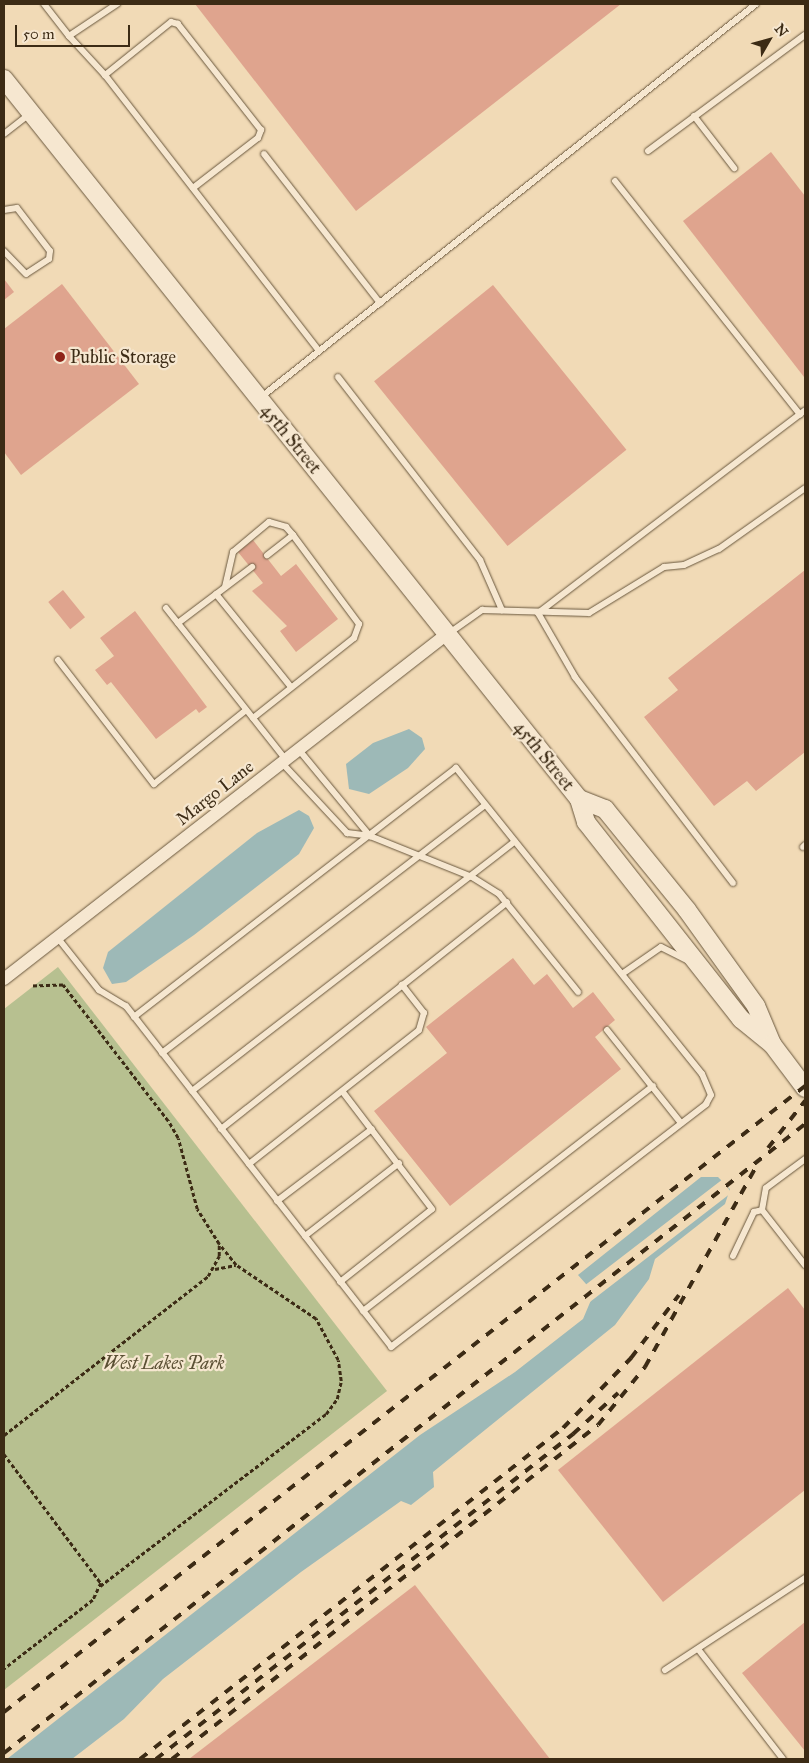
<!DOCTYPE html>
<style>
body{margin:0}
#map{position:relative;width:809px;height:1763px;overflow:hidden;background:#f1dab6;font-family:"IM FELL Great Primer",serif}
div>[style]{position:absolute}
.green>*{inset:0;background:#b7c090}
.water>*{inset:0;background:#9db9b7}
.pier>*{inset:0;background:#f1dab6}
.building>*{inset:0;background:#dfa48e;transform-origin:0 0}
.path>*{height:2.5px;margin-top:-1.25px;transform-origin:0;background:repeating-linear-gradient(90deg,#3c2b15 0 4px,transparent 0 6.5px)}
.roads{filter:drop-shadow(0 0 1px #69573d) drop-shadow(0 0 1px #69573d)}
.service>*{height:6px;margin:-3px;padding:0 3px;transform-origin:3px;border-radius:3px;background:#f6e7d0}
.minor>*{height:12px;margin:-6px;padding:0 6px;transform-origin:6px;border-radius:6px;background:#f6e7d0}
.secondary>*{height:18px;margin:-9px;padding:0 9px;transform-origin:9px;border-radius:9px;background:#f6e7d0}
.rail>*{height:4px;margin-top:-2px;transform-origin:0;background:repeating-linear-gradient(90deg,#3c2b15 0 9px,transparent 0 18px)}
.dots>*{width:14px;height:14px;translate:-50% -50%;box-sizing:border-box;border:2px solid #f6e7d0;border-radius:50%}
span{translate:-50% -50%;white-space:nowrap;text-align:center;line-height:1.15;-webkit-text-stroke:4.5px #f6e7d0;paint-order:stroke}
.poi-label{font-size:18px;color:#3c2b15}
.left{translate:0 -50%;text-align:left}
.street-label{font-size:18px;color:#3c2b15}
.park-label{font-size:18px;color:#5b5034;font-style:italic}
.frame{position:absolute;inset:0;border:5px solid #3c2b15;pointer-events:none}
.north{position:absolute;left:744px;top:15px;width:50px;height:50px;-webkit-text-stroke:4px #f6e7d0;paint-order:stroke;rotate:52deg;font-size:14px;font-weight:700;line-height:20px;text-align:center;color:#3c2b15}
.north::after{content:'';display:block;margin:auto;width:18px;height:22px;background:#3c2b15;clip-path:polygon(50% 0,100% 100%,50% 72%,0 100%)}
.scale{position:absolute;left:15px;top:25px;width:115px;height:22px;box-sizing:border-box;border:2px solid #3c2b15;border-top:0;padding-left:6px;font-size:15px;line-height:18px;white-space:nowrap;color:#3c2b15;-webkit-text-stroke:4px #f6e7d0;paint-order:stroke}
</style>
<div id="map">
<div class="green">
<i style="clip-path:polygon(58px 967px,387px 1391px,4px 1690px,4px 1009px)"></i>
</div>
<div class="water">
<i style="clip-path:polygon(409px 729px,422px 738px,425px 749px,408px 768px,369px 794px,349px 789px,346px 764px,373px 743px)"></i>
<i style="clip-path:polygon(299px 810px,309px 816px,314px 828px,299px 854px,194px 935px,126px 982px,112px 984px,103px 968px,108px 952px,257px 833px)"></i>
<i style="clip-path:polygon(701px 1177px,718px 1177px,730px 1189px,725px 1204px,655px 1259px,649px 1279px,615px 1325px,433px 1472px,434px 1487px,411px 1505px,401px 1501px,301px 1572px,163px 1679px,124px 1719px,72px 1759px,7px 1759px,420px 1435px,515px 1372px,583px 1319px,594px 1293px,578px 1275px)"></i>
</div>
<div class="pier">
<i style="clip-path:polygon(723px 1179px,731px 1193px,586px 1305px,592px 1294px,584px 1286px)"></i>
</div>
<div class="building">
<i style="clip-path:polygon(195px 4px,621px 4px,356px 211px)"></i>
<i style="clip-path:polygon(771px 152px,805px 196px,804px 377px,683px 221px)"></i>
<i style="clip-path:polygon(4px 279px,14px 292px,4px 300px)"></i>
<i style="clip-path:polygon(62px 284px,139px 384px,21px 475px,4px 452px,4px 329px)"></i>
<i style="left:493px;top:285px;width:212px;height:153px;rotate:51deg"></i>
<i style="clip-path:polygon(253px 540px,281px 576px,296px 564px,338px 619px,296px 652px,280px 631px,287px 626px,252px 591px,263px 583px,238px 552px)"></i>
<i style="clip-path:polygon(805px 570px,805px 752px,756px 791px,747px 781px,714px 806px,644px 717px,678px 690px,668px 678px)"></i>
<i style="left:63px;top:590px;width:35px;height:19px;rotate:51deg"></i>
<i style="clip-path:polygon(135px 611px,207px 707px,199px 713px,196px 709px,156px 739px,111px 682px,107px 685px,95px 670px,114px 656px,100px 638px)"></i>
<i style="clip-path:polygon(513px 958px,534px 985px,547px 974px,573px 1008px,593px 992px,615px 1020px,595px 1037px,621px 1069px,450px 1206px,374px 1111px,447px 1053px,426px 1027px)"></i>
<i style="clip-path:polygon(788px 1288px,805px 1310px,805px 1490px,663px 1602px,558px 1470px)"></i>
<i style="clip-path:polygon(415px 1585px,550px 1759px,189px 1759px)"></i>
<i style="clip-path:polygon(805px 1622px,805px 1751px,742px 1673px)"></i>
</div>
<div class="path">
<i style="left:215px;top:1269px;width:21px;rotate:-11deg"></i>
<i style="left:236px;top:1265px;width:27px;rotate:-129deg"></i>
<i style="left:4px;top:1435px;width:259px;rotate:-37.9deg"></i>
<i style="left:208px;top:1276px;width:23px;rotate:-61deg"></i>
<i style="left:219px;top:1256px;width:12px;rotate:-90deg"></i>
<i style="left:219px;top:1244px;width:41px;rotate:-122.2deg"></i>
<i style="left:197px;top:1209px;width:73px;rotate:-105deg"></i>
<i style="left:178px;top:1138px;width:20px;rotate:-120deg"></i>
<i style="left:168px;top:1121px;width:172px;rotate:-127.7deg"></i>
<i style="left:63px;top:985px;width:32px;rotate:178deg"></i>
<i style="left:4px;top:1454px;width:161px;rotate:53.1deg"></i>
<i style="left:101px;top:1583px;width:19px;rotate:115deg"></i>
<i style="left:93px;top:1600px;width:113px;rotate:142.2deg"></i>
<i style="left:100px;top:1586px;width:284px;rotate:-37.3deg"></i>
<i style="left:326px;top:1414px;width:19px;rotate:-54deg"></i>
<i style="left:337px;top:1399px;width:18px;rotate:-77deg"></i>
<i style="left:341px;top:1381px;width:21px;rotate:-98deg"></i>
<i style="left:338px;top:1360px;width:47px;rotate:-118.2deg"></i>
<i style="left:316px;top:1319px;width:97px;rotate:-146deg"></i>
</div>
<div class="roads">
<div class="service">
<i style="left:44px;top:4px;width:41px;rotate:52deg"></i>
<i style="left:69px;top:36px;width:58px;rotate:-33.7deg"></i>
<i style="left:69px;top:36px;width:53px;rotate:47.3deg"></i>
<i style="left:694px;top:116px;width:66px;rotate:52.4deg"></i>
<i style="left:4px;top:134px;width:33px;rotate:-38deg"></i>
<i style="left:648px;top:151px;width:195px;rotate:-36.5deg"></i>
<i style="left:264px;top:154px;width:189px;rotate:52.1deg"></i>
<i style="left:615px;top:181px;width:298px;rotate:51.6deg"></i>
<i style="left:193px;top:188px;width:82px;rotate:-37.6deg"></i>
<i style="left:258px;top:138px;width:9px;rotate:-69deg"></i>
<i style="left:261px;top:130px;width:135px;rotate:-128.1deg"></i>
<i style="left:178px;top:24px;width:7px;rotate:-164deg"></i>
<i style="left:171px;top:22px;width:85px;rotate:141.2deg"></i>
<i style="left:105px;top:75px;width:349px;rotate:52.2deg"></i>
<i style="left:4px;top:210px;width:13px;rotate:-9deg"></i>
<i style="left:17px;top:208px;width:54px;rotate:52.5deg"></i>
<i style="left:50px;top:251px;width:8px;rotate:97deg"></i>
<i style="left:49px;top:259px;width:27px;rotate:147deg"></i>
<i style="left:26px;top:274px;width:32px;rotate:-134deg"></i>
<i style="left:338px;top:377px;width:232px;rotate:52.2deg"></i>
<i style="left:480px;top:560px;width:55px;rotate:66.3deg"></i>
<i style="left:260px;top:398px;width:633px;rotate:-38.46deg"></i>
<i style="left:225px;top:587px;width:36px;rotate:-77deg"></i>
<i style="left:233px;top:552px;width:47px;rotate:-39.8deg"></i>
<i style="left:269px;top:522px;width:18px;rotate:16deg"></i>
<i style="left:286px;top:527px;width:11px;rotate:49deg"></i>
<i style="left:216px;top:594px;width:119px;rotate:51.1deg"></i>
<i style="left:166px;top:608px;width:194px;rotate:51.7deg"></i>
<i style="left:178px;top:623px;width:93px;rotate:-37.1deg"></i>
<i style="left:448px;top:634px;width:42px;rotate:-35.2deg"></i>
<i style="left:482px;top:610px;width:107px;rotate:1.6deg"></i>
<i style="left:589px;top:613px;width:88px;rotate:-31.5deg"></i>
<i style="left:664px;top:567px;width:20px;rotate:-6deg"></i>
<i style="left:684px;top:565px;width:38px;rotate:-25deg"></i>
<i style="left:719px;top:549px;width:105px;rotate:-35.3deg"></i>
<i style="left:58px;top:660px;width:157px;rotate:52.3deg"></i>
<i style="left:154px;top:784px;width:118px;rotate:-38.8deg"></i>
<i style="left:253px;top:718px;width:129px;rotate:-38.4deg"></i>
<i style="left:354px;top:638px;width:15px;rotate:-70deg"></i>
<i style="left:359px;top:624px;width:111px;rotate:-126.6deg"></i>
<i style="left:293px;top:535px;width:33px;rotate:142deg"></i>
<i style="left:299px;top:750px;width:112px;rotate:50.5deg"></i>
<i style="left:282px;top:763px;width:96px;rotate:47.1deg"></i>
<i style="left:347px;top:833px;width:23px;rotate:7deg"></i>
<i style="left:370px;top:836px;width:110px;rotate:21.9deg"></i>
<i style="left:472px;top:877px;width:32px;rotate:32deg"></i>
<i style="left:499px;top:894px;width:126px;rotate:51.1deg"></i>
<i style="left:803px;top:847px;width:3px;rotate:-45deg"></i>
<i style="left:733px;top:883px;width:260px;rotate:-127.5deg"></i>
<i style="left:575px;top:677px;width:74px;rotate:-120deg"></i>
<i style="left:538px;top:613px;width:335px;rotate:-37.2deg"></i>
<i style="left:57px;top:937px;width:68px;rotate:51.6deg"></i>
<i style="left:99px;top:990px;width:31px;rotate:31deg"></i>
<i style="left:126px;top:1006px;width:432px;rotate:52.1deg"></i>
<i style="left:391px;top:1347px;width:398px;rotate:-37.6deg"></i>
<i style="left:706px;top:1104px;width:10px;rotate:-61deg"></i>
<i style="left:711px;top:1095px;width:23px;rotate:-113deg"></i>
<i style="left:702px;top:1074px;width:393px;rotate:-128.8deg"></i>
<i style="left:456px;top:768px;width:407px;rotate:142.3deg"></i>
<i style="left:622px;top:974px;width:47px;rotate:-34.7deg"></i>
<i style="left:661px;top:947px;width:29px;rotate:27deg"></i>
<i style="left:607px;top:1030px;width:119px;rotate:51.5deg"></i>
<i style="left:162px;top:1053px;width:407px;rotate:-37.5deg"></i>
<i style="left:192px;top:1091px;width:408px;rotate:-37.7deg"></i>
<i style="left:221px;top:1129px;width:365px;rotate:-38.4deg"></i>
<i style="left:249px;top:1164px;width:216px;rotate:-38.2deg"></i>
<i style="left:419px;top:1030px;width:18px;rotate:-74deg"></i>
<i style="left:424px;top:1013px;width:36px;rotate:-128deg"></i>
<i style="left:277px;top:1201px;width:119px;rotate:-37.2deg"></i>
<i style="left:762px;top:1210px;width:22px;rotate:-80deg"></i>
<i style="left:766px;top:1188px;width:49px;rotate:-36.6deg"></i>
<i style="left:305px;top:1236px;width:119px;rotate:-37.8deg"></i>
<i style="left:733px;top:1256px;width:49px;rotate:-64.5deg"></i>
<i style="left:754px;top:1212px;width:8px;rotate:-14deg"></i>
<i style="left:762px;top:1210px;width:70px;rotate:52deg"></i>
<i style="left:340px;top:1282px;width:117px;rotate:-38.4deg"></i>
<i style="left:432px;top:1209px;width:147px;rotate:-127.3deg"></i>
<i style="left:363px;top:1311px;width:367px;rotate:-37.8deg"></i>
<i style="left:698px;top:1649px;width:139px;rotate:52.3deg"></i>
<i style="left:665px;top:1670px;width:168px;rotate:-33.3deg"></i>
</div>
<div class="minor">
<i style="left:4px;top:979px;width:561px;rotate:-37.91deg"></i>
</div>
<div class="secondary">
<i style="left:4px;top:79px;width:921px;rotate:51.39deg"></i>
<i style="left:579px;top:799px;width:24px;rotate:73deg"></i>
<i style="left:586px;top:822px;width:251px;rotate:51.8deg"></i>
<i style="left:741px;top:1019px;width:40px;rotate:39deg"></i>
<i style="left:579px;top:799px;width:28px;rotate:21deg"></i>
<i style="left:605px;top:809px;width:130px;rotate:50.9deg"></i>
<i style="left:687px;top:910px;width:118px;rotate:54.3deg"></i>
<i style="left:756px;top:1006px;width:41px;rotate:67.2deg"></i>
<i style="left:772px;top:1044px;width:55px;rotate:53.1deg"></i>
</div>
</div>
<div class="rail">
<i style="left:768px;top:1148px;width:60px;rotate:-51.8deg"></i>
<i style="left:4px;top:1712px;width:1017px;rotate:-38.01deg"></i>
<i style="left:4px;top:1753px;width:1018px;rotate:-38.14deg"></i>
<i style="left:140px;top:1759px;width:537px;rotate:-38.04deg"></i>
<i style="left:563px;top:1428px;width:98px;rotate:-45.8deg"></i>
<i style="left:631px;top:1358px;width:79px;rotate:-52.7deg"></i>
<i style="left:156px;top:1759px;width:529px;rotate:-37.93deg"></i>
<i style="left:573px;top:1434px;width:61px;rotate:-42.3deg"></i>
<i style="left:172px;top:1759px;width:541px;rotate:-38.1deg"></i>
<i style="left:598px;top:1425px;width:75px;rotate:-51deg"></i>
<i style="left:645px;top:1367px;width:231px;rotate:-61deg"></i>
</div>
<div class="dots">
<i style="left:60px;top:357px;background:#8f2418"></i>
</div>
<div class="poi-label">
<span class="left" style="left:70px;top:357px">Public Storage</span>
</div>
<div class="street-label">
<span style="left:291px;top:439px;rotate:51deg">45th Street</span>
<span style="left:544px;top:756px;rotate:51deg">45th Street</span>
<span style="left:215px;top:793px;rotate:-38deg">Margo Lane</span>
</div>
<div class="park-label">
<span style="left:164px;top:1363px">West Lakes Park</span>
</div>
<div class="frame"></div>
<div class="north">N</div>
<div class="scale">50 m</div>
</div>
